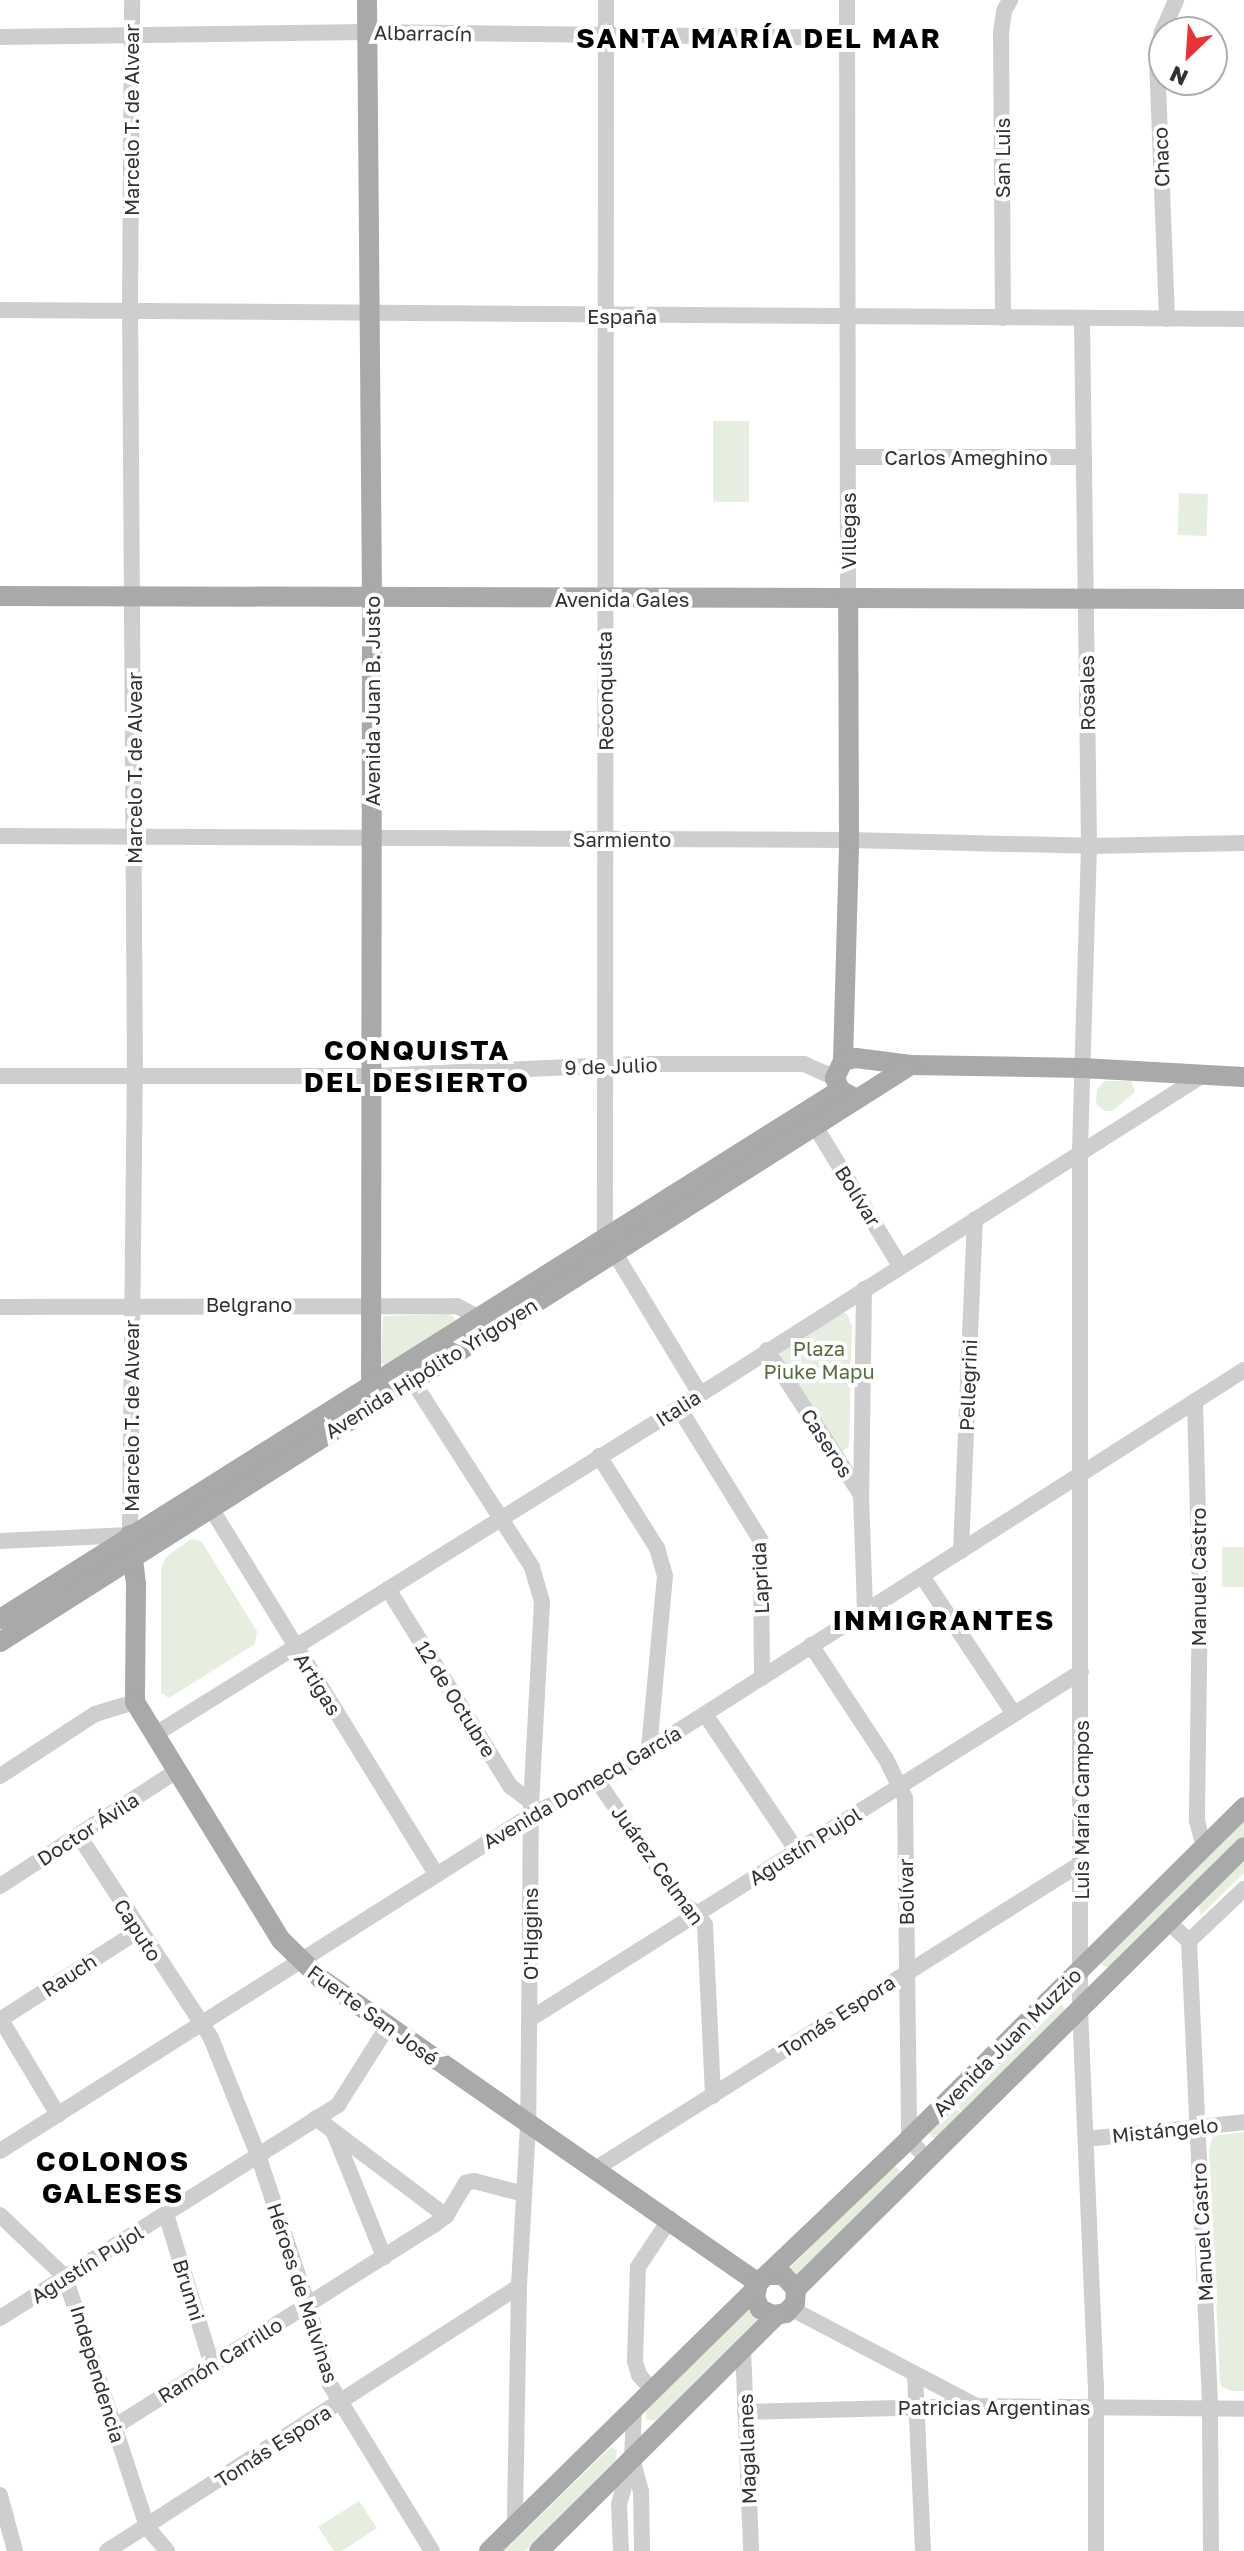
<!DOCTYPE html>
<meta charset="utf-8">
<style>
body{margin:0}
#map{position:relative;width:1244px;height:2551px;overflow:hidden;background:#fff;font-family:"Golos Text",sans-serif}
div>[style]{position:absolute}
.green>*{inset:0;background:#e6eedf;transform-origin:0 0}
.minor>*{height:16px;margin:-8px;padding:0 8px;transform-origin:8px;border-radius:8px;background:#cecece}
.major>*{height:20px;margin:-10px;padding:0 10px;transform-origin:10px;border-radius:10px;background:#a9a9a9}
span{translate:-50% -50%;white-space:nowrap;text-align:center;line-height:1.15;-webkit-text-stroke:8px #fff;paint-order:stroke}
.street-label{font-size:20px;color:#313131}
.park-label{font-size:20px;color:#526e3c}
.district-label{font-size:28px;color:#000;font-weight:700;letter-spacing:2px}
.north{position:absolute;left:1148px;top:16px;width:80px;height:80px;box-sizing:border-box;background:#fff;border:2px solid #adadad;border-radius:50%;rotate:205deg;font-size:22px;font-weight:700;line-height:32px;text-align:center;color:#313131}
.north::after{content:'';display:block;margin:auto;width:28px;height:36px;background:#e93138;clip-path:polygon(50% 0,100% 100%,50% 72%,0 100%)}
</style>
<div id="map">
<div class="green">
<i style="left:713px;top:421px;width:36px;height:81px"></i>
<i style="left:1179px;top:493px;width:29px;height:42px;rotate:2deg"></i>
<i style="clip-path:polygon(1105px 1081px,1131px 1081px,1135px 1092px,1112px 1111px,1105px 1111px,1096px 1104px,1097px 1089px)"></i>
<i style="clip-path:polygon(837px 1311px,847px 1314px,852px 1326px,849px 1446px,843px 1451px,835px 1448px,780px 1360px,781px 1350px)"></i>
<i style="clip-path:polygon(450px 1314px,456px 1320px,452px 1323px,385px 1365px,381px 1363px,383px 1316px)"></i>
<i style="clip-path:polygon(191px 1539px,201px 1541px,257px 1631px,255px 1644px,169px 1698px,161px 1693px,161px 1568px,166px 1557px)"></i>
<i style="left:1222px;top:1547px;width:22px;height:40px"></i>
<i style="clip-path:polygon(1244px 1816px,1244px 1837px,1110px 1967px,1105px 1967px,1100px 1963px)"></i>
<i style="clip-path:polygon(1244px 1857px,1244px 1873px,1201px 1915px,1198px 1903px)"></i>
<i style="clip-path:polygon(1060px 2002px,1065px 2008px,1063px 2015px,939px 2138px,933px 2138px,929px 2133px)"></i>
<i style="clip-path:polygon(1244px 2132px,1244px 2391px,1232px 2391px,1222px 2387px,1220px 2382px,1209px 2149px,1213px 2136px)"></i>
<i style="clip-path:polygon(892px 2165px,900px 2170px,899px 2177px,798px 2279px,788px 2270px)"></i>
<i style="clip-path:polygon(752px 2307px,761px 2316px,655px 2421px,646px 2419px,646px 2411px)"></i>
<i style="clip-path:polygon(611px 2447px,617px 2450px,616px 2460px,525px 2551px,504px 2551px)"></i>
<i style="clip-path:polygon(359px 2501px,377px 2528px,342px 2551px,334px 2551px,318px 2527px)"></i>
</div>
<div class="minor">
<i style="left:606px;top:0;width:1237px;rotate:90.05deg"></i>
<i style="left:605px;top:1237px;width:184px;rotate:58.8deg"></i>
<i style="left:847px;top:0;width:600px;rotate:89.9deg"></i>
<i style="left:0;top:37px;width:366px;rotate:-0.8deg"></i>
<i style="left:366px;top:32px;width:480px;rotate:0.7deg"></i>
<i style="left:0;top:310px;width:1244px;rotate:0.41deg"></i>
<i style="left:1003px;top:318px;width:285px;rotate:-90.4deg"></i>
<i style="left:1001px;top:33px;width:22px;rotate:-82deg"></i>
<i style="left:1004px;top:11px;width:13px;rotate:-61deg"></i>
<i style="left:1082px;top:318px;width:528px;rotate:89.24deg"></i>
<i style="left:1089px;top:846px;width:307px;rotate:91.7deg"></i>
<i style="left:1080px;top:1153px;width:855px;rotate:90deg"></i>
<i style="left:1080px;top:2008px;width:376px;rotate:87.6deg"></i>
<i style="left:1096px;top:2384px;width:167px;rotate:90deg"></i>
<i style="left:1167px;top:319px;width:260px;rotate:-92.2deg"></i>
<i style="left:1157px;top:59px;width:27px;rotate:-80deg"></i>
<i style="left:1162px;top:32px;width:35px;rotate:-66deg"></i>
<i style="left:848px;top:457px;width:236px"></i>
<i style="left:0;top:836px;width:849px;rotate:0.27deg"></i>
<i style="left:849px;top:840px;width:240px;rotate:1.4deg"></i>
<i style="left:1089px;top:846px;width:155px;rotate:-1.1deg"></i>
<i style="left:0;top:1076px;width:373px"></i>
<i style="left:373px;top:1076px;width:264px;rotate:-2.6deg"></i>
<i style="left:637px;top:1064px;width:167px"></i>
<i style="left:804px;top:1064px;width:34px;rotate:24deg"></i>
<i style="left:815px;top:1126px;width:164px;rotate:58.7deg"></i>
<i style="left:864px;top:1289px;width:206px;rotate:90.8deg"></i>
<i style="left:861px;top:1495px;width:117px;rotate:88deg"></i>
<i style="left:0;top:1307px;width:457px;rotate:-0.1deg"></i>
<i style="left:457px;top:1306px;width:24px;rotate:28deg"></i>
<i style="left:478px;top:1317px;width:9px;rotate:58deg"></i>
<i style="left:767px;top:1350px;width:173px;rotate:57deg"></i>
<i style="left:412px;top:1380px;width:222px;rotate:57.3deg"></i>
<i style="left:532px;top:1567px;width:36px;rotate:74deg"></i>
<i style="left:542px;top:1602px;width:200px;rotate:93.1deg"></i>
<i style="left:531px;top:1802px;width:323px;rotate:90.5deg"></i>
<i style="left:528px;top:2125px;width:162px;rotate:93.2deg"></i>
<i style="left:519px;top:2287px;width:238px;rotate:91deg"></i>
<i style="left:1195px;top:1402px;width:195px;rotate:88.5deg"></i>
<i style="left:1200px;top:1597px;width:224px;rotate:90.8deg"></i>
<i style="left:1197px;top:1821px;width:27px;rotate:75deg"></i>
<i style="left:679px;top:1408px;width:156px;rotate:58.3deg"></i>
<i style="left:761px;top:1541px;width:134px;rotate:89.6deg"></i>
<i style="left:599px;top:1456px;width:109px;rotate:57.8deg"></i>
<i style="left:657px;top:1548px;width:29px;rotate:74deg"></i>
<i style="left:665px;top:1576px;width:175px;rotate:95.3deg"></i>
<i style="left:206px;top:1500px;width:439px;rotate:58.4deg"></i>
<i style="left:0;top:1541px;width:130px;rotate:-2.6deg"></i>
<i style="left:130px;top:1535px;width:461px;rotate:-89.4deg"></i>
<i style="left:135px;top:1074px;width:764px;rotate:-90.37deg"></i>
<i style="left:130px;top:310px;width:310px;rotate:-89.6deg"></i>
<i style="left:961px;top:1551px;width:332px;rotate:-87.6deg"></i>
<i style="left:922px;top:1576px;width:166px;rotate:56.3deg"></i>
<i style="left:388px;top:1589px;width:232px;rotate:58.2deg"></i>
<i style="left:510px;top:1786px;width:26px;rotate:37deg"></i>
<i style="left:811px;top:1645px;width:136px;rotate:56.7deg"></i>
<i style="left:886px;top:1759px;width:43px;rotate:64deg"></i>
<i style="left:905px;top:1798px;width:341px;rotate:89.3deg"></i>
<i style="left:909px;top:2139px;width:27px;rotate:48deg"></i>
<i style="left:705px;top:1714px;width:165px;rotate:56.1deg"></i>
<i style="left:154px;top:1735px;width:613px;rotate:-31.93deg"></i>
<i style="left:674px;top:1411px;width:623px;rotate:-32.41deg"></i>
<i style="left:0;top:1776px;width:113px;rotate:-33.1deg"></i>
<i style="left:95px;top:1714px;width:42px;rotate:-16.7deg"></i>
<i style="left:598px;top:1782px;width:147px;rotate:55.2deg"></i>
<i style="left:682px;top:1903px;width:18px;rotate:34deg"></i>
<i style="left:697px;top:1913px;width:14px;rotate:56deg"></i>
<i style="left:705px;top:1925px;width:171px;rotate:87.3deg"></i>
<i style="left:79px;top:1836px;width:241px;rotate:56.8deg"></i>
<i style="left:211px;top:2038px;width:126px;rotate:68.1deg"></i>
<i style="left:258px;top:2155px;width:158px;rotate:71.6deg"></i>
<i style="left:308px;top:2305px;width:81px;rotate:74.9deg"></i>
<i style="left:329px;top:2383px;width:197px;rotate:58.5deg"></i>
<i style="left:0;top:1886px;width:209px;rotate:-33.1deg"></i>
<i style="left:1168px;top:1922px;width:28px;rotate:42deg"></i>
<i style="left:1189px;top:1941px;width:468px;rotate:87.4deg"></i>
<i style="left:1210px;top:2409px;width:142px;rotate:89.6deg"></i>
<i style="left:1189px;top:1941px;width:76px;rotate:-43.4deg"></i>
<i style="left:0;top:2018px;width:113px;rotate:59.1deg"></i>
<i style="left:1px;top:2019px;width:163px;rotate:-32.7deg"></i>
<i style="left:530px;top:2019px;width:651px;rotate:-32.2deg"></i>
<i style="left:316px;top:2118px;width:163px;rotate:37deg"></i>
<i style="left:334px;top:2133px;width:134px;rotate:68deg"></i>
<i style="left:1086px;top:2139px;width:159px;rotate:-6.1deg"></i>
<i style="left:0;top:2151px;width:628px;rotate:-32.32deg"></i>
<i style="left:531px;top:1815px;width:75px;rotate:-26.2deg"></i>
<i style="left:598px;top:1782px;width:766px;rotate:-32.53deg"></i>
<i style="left:595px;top:2169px;width:573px;rotate:-32.16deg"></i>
<i style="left:166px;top:2214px;width:158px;rotate:73.1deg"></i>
<i style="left:0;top:2215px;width:90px;rotate:43.6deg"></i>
<i style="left:65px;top:2277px;width:263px;rotate:71.8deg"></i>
<i style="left:147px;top:2527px;width:31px;rotate:50deg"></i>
<i style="left:792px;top:2309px;width:207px;rotate:27.7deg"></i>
<i style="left:0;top:2318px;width:400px;rotate:-32.2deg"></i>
<i style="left:338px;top:2105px;width:93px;rotate:-57.7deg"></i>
<i style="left:743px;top:2348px;width:203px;rotate:87.7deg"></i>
<i style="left:915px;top:2374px;width:177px;rotate:87.4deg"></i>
<i style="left:653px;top:2391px;width:21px;rotate:-131deg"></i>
<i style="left:639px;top:2375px;width:15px;rotate:-106deg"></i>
<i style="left:635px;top:2361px;width:94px;rotate:-88.2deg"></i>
<i style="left:638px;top:2267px;width:58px;rotate:-56.3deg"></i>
<i style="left:745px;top:2412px;width:231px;rotate:-1.5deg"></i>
<i style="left:976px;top:2406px;width:268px;rotate:0.6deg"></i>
<i style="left:114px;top:2427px;width:378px;rotate:-32.3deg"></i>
<i style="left:434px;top:2225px;width:15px;rotate:-37deg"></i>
<i style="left:446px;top:2216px;width:39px;rotate:-59deg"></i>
<i style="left:466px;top:2183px;width:8px;rotate:-14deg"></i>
<i style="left:474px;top:2181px;width:52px;rotate:14.6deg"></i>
<i style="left:632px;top:2458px;width:34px;rotate:75deg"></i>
<i style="left:641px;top:2491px;width:60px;rotate:89deg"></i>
<i style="left:0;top:2495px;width:58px;rotate:75deg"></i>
<i style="left:107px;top:2551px;width:489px;rotate:-32.7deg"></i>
<i style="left:621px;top:2551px;width:47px;rotate:-92.4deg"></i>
<i style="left:619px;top:2504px;width:48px;rotate:-74.2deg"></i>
<i style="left:632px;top:2458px;width:48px;rotate:-87.6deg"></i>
</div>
<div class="major">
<i style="left:367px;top:0;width:598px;rotate:89.52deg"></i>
<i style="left:372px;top:598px;width:787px;rotate:90.07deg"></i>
<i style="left:371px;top:1385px;width:17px;rotate:62deg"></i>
<i style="left:0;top:596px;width:1244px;rotate:0.14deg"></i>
<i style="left:843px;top:1061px;width:221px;rotate:-88.4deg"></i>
<i style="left:849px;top:840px;width:240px;rotate:-90.2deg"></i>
<i style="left:851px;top:1096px;width:13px;rotate:-151deg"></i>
<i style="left:840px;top:1090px;width:13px;rotate:-113deg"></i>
<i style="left:835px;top:1078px;width:19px;rotate:-65deg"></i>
<i style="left:843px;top:1061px;width:13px;rotate:-13deg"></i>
<i style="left:856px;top:1058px;width:55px;rotate:7.3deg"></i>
<i style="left:911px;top:1065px;width:171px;rotate:1deg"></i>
<i style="left:1082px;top:1068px;width:162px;rotate:3.2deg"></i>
<i style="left:130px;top:1535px;width:49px;rotate:83deg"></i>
<i style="left:136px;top:1584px;width:118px;rotate:90.5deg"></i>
<i style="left:135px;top:1702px;width:279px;rotate:58.5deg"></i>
<i style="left:281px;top:1940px;width:56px;rotate:44.3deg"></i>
<i style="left:321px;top:1979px;width:532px;rotate:34.82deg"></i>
<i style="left:0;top:1619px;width:993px;rotate:-32.2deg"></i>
<i style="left:0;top:1642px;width:1078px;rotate:-32.35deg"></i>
<i style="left:769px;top:2275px;width:14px"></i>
<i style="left:783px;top:2275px;width:19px;rotate:47deg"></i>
<i style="left:796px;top:2289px;width:14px;rotate:94deg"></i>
<i style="left:795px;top:2303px;width:13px;rotate:132deg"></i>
<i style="left:786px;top:2313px;width:13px;rotate:171deg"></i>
<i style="left:773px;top:2315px;width:14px;rotate:-155deg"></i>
<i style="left:760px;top:2309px;width:13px;rotate:-113deg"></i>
<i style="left:755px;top:2297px;width:14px;rotate:-78deg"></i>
<i style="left:758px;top:2283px;width:209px;rotate:-43.6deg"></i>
<i style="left:909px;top:2139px;width:472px;rotate:-44.7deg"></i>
<i style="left:796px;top:2289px;width:629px;rotate:-44.61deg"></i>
<i style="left:489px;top:2551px;width:373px;rotate:-44.5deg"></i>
<i style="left:539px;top:2551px;width:335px;rotate:-44.8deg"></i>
</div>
<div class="street-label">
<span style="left:423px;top:33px;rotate:1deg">Albarracín</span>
<span style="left:131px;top:120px;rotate:-90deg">Marcelo T. de Alvear</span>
<span style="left:1161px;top:157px;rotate:-92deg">Chaco</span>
<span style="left:1002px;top:158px;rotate:-90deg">San Luis</span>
<span style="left:622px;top:316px">España</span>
<span style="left:966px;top:457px">Carlos Ameghino</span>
<span style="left:848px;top:531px;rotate:-90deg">Villegas</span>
<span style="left:622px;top:599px">Avenida Gales</span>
<span style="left:605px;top:691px;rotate:-91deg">Reconquista</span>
<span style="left:1087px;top:693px;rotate:-91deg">Rosales</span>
<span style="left:372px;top:701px;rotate:-90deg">Avenida Juan B. Justo</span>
<span style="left:134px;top:768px;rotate:-90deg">Marcelo T. de Alvear</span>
<span style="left:622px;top:839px">Sarmiento</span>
<span style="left:611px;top:1066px;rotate:-2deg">9 de Julio</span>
<span style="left:858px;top:1196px;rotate:58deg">Bolívar</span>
<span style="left:249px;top:1304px">Belgrano</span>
<span style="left:431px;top:1368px;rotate:-32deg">Avenida Hipólito Yrigoyen</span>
<span style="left:968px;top:1385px;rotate:-88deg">Pellegrini</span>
<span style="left:678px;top:1408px;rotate:-33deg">Italia</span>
<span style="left:131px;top:1416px;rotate:-90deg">Marcelo T. de Alvear</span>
<span style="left:827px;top:1443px;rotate:57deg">Caseros</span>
<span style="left:1198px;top:1577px;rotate:-90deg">Manuel Castro</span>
<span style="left:760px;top:1578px;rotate:-93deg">Laprida</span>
<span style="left:318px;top:1684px;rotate:58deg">Artigas</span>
<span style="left:456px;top:1699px;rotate:58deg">12 de Octubre</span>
<span style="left:582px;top:1787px;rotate:-30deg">Avenida Domecq García</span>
<span style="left:1081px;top:1810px;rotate:-90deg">Luis María Campos</span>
<span style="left:88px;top:1829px;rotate:-33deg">Doctor Ávila</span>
<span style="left:805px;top:1846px;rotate:-32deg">Agustín Pujol</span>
<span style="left:658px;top:1865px;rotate:54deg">Juárez Celman</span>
<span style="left:906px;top:1892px;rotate:-91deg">Bolívar</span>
<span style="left:138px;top:1930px;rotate:57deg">Caputo</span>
<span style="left:530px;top:1934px;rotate:-90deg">O'Higgins</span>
<span style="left:69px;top:1975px;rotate:-33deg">Rauch</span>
<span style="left:373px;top:2015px;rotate:36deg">Fuerte San José</span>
<span style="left:837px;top:2016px;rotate:-33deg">Tomás Espora</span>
<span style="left:1007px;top:2042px;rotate:-45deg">Avenida Juan Muzzio</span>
<span style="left:1165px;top:2130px;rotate:-6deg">Mistángelo</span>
<span style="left:1202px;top:2232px;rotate:-93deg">Manuel Castro</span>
<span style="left:87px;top:2264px;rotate:-32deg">Agustín Pujol</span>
<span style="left:189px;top:2290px;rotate:73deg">Brunni</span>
<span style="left:303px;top:2293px;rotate:72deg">Héroes de Malvinas</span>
<span style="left:220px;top:2360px;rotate:-32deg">Ramón Carrillo</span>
<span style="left:98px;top:2374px;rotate:73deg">Independencia</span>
<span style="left:994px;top:2407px">Patricias Argentinas</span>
<span style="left:273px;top:2446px;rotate:-33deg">Tomás Espora</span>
<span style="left:747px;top:2449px;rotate:-92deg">Magallanes</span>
</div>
<div class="park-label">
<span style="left:819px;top:1360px">Plaza<br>Piuke Mapu</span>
</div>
<div class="district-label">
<span style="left:759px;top:38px">SANTA MARÍA DEL MAR</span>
<span style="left:417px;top:1066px">CONQUISTA<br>DEL DESIERTO</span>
<span style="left:944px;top:1620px">INMIGRANTES</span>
<span style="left:113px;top:2177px">COLONOS<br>GALESES</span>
</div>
<div class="north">N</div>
</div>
